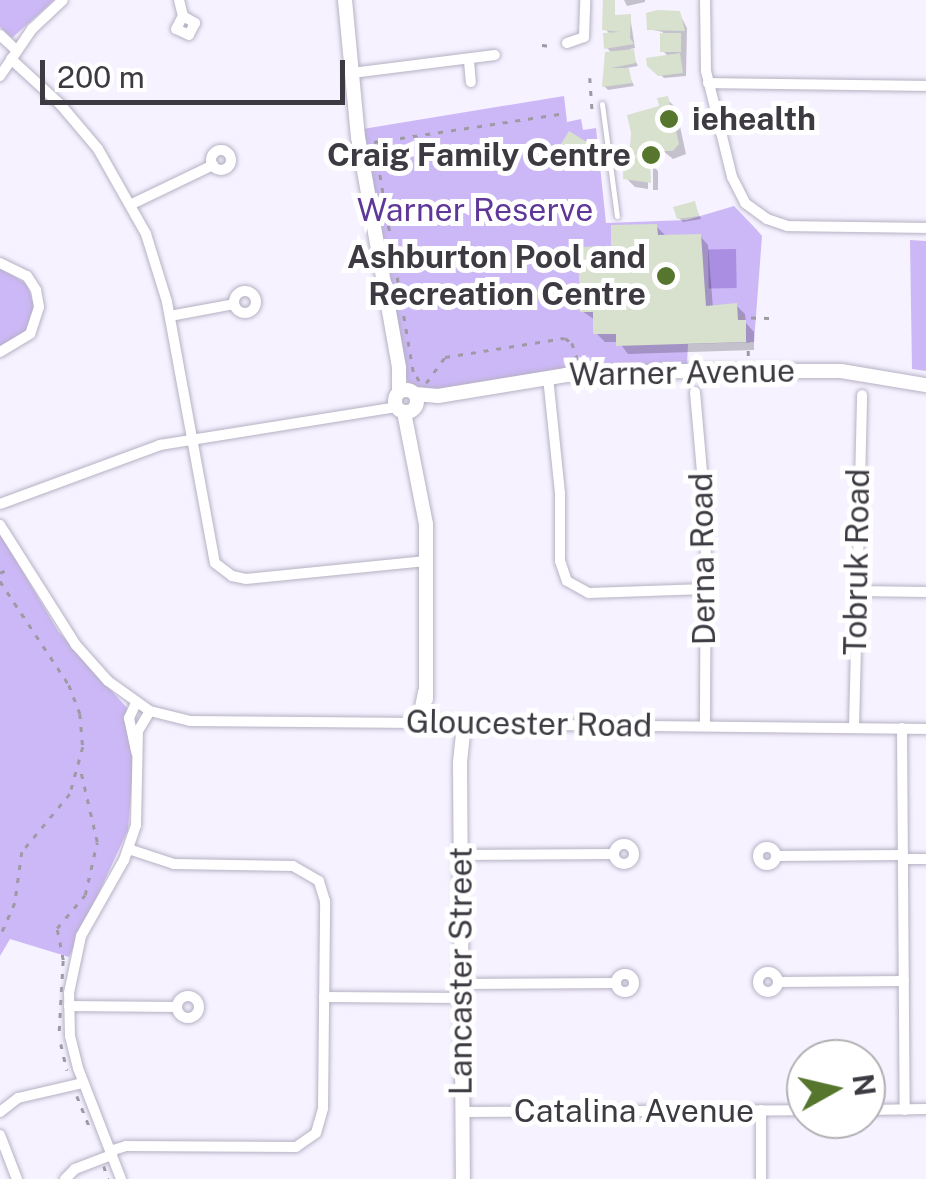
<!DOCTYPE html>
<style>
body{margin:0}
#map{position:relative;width:926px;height:1179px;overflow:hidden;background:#f6f2ff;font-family:"Public Sans",sans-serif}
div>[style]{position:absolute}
.green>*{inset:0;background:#ccb8f6}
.water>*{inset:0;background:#aa8ee1;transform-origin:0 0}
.shadow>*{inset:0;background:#0003}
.building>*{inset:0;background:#d7e1ce;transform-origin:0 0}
.path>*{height:2.5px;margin-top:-1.25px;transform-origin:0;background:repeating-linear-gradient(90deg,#9d9aa4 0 5px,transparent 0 13px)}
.roads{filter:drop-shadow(0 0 2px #b6b1c4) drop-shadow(0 0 2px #b6b1c4)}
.lane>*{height:5px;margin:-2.5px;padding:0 2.5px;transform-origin:2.5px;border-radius:2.5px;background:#fff}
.street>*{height:10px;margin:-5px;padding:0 5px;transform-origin:5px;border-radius:5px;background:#fff}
.street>.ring{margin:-5px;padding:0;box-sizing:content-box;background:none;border:10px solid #fff;border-radius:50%}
.secondary>*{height:14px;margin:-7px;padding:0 7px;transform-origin:7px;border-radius:7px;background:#fff}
.secondary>.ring{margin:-7px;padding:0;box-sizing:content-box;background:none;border:14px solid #fff;border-radius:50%}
.dots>*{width:28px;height:28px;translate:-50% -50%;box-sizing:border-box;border:5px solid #fff;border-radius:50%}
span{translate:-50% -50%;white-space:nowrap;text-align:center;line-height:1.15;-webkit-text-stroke:10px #fff;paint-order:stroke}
.poi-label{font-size:32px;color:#3d3a42;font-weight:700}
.left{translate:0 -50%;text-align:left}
.right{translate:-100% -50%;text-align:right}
.park-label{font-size:32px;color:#5f3798}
.street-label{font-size:32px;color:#3d3a42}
.north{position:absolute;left:786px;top:1039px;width:100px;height:100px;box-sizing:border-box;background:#fff;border:2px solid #b1b0b3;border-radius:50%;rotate:82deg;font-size:28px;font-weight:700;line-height:40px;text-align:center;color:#3d3a42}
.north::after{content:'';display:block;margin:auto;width:35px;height:45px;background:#56762d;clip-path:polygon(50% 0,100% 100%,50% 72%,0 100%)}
.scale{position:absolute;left:40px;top:60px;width:305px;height:45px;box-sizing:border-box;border:5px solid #3d3a42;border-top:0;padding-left:12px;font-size:30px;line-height:35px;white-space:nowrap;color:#3d3a42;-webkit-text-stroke:8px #fff;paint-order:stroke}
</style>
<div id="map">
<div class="green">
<i style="clip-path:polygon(0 0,54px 0,12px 38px,0 27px)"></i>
<i style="clip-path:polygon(564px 96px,567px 122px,581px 119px,583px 130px,596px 128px,606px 223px,687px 220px,734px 206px,756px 229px,762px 236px,754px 342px,688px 344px,687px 365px,425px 392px,414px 390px,406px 378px,363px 129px)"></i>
<i style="clip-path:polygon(910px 240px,926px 241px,926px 371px,912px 369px)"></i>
<i style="clip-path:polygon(0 268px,27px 284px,35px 308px,27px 330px,0 347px)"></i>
<i style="clip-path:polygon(0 533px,58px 631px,127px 708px,133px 767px,128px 830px,69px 957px,10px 939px,0 956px)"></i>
</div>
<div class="water">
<i style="left:736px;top:249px;width:39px;height:28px;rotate:89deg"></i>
</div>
<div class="shadow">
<i style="clip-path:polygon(624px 0,645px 0,645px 2px,627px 6px)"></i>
<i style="clip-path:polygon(679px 13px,687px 28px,686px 76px,664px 78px,649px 65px,671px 59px,663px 51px,663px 32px,649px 29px)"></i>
<i style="clip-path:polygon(630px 16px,635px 48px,630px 49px,638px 66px,626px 68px,634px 86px,608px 90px,604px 86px,613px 54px,607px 48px,610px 34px,605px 29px)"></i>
<i style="clip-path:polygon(667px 99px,676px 108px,686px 154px,673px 159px,662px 150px,660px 156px,649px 154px,648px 161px,658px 171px,658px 190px,653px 190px,653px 167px,648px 167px,648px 189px,635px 187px,626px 178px,632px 149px)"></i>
<i style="clip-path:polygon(590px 147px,596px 153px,588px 166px,568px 154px)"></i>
<i style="clip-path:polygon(694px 204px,701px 219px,683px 222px,679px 218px)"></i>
<i style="clip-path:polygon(656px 226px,665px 235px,700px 236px,708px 245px,713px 308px,736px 305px,745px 314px,746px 323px,754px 332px,754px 350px,628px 354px,619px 342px,605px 342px,596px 333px,595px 320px,582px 311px,614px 248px)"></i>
</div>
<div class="building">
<i style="clip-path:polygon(603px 0,615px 0,615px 15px,631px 14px,630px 38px,634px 44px,604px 49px,603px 33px,620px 32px,602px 30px)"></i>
<i style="clip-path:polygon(657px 10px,680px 11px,685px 31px,647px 30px,646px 13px)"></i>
<i style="left:660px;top:33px;width:21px;height:19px"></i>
<i style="clip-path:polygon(634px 49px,636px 63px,611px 68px,629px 68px,632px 83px,602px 87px,605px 52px)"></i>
<i style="clip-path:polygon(680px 53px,683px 73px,658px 76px,647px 66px,646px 58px)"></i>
<i style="clip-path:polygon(668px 96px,679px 144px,673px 151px,661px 151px,653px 144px,652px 149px,641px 147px,639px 159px,650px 160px,651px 183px,623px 179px,624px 145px,630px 146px,631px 133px,627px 115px,659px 106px,657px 98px)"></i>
<i style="left:569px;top:131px;width:26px;height:20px;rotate:32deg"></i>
<i style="clip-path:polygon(695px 201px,699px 216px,677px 219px,673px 207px)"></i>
<i style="clip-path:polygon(657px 224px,658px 235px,701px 234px,706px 306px,737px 303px,738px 320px,746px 320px,746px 342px,616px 346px,616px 334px,593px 334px,593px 312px,580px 312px,578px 247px,611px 246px,611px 225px)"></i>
</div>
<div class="path">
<i style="left:542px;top:45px;width:9px;rotate:6deg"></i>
<i style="left:590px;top:78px;width:31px;rotate:86deg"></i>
<i style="left:738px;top:317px;width:38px;rotate:2deg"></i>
<i style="left:748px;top:356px;width:14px;rotate:-90deg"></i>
<i style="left:419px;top:381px;width:11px;rotate:-124deg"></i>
<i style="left:413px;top:372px;width:233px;rotate:-99.6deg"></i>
<i style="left:374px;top:142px;width:194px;rotate:-8.6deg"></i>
<i style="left:426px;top:383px;width:32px;rotate:-54deg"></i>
<i style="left:445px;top:357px;width:121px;rotate:-9deg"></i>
<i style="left:565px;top:338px;width:9px;rotate:36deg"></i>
<i style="left:572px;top:343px;width:22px;rotate:72deg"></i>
<i style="left:0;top:573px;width:13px;rotate:-27deg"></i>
<i style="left:0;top:581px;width:125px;rotate:56.4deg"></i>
<i style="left:69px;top:685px;width:31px;rotate:69deg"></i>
<i style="left:80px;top:714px;width:33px;rotate:85deg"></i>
<i style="left:83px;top:747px;width:49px;rotate:105.5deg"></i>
<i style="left:70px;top:794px;width:75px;rotate:129.6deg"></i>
<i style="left:22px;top:852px;width:51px;rotate:97.8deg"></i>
<i style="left:15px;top:903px;width:36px;rotate:114deg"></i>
<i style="left:59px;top:1031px;width:71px;rotate:-86.8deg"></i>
<i style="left:63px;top:960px;width:33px;rotate:-101deg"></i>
<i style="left:57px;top:928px;width:43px;rotate:-49.7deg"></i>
<i style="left:85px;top:895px;width:54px;rotate:-77.2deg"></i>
<i style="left:97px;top:842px;width:75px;rotate:-103.1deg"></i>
<i style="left:61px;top:1044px;width:27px;rotate:77deg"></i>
<i style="left:77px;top:1096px;width:32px;rotate:68deg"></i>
<i style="left:104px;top:1166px;width:14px;rotate:73deg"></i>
</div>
<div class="roads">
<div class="lane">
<i style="left:602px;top:104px;width:113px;rotate:82.4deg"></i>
</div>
<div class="street">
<i style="left:179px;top:0;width:16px;rotate:76deg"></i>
<i style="left:183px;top:16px;width:14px;rotate:30deg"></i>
<i style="left:195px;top:23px;width:13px;rotate:117deg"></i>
<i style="left:189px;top:35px;width:14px;rotate:-155deg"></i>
<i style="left:176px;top:29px;width:15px;rotate:-62deg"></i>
<i style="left:705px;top:0;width:71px;rotate:89.2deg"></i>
<i style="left:706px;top:71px;width:109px;rotate:76.2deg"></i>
<i style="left:732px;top:177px;width:29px;rotate:63deg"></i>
<i style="left:745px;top:203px;width:27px;rotate:36deg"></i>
<i style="left:767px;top:219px;width:21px;rotate:19deg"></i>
<i style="left:787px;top:226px;width:139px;rotate:0.8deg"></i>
<i style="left:0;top:35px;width:23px;rotate:43deg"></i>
<i style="left:567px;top:43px;width:18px;rotate:-19deg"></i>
<i style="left:584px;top:37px;width:37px;rotate:-88deg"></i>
<i style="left:11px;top:59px;width:67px;rotate:42.6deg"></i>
<i style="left:60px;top:104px;width:59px;rotate:49.8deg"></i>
<i style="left:98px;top:149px;width:98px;rotate:60.5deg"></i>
<i style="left:146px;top:234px;width:71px;rotate:72.8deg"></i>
<i style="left:167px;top:302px;width:265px;rotate:79.6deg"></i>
<i style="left:215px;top:563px;width:21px;rotate:37deg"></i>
<i style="left:232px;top:576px;width:14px;rotate:12deg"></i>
<i style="left:246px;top:579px;width:181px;rotate:-5.7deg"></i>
<i style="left:469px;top:61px;width:21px;rotate:85deg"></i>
<i style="left:352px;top:73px;width:144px;rotate:-7.2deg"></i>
<i style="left:0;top:76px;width:57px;rotate:-55.8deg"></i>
<i style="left:32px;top:29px;width:42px;rotate:-43.1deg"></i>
<i style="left:708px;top:83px;width:218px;rotate:0.8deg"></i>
<i class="ring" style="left:211px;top:150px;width:10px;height:10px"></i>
<i style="left:132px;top:204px;width:90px;rotate:-25.7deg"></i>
<i style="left:0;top:263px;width:30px;rotate:26deg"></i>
<i style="left:27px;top:276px;width:17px;rotate:57deg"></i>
<i style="left:36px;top:290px;width:17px;rotate:80deg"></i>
<i style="left:39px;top:307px;width:28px;rotate:108deg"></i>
<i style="left:30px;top:334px;width:35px;rotate:149deg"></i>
<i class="ring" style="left:234px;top:291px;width:12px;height:12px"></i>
<i style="left:170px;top:316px;width:65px;rotate:-10.6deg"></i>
<i style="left:548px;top:377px;width:118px;rotate:84.1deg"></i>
<i style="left:560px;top:494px;width:67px;rotate:90deg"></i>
<i style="left:560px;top:561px;width:21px;rotate:71deg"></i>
<i style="left:567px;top:581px;width:25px;rotate:29deg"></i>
<i style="left:589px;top:593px;width:117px;rotate:-2deg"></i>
<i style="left:695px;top:392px;width:126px;rotate:85deg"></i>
<i style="left:706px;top:518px;width:208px;rotate:90.3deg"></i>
<i style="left:0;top:504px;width:171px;rotate:-20.2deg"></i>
<i style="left:160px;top:445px;width:239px;rotate:-9.1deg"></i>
<i style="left:0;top:525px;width:142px;rotate:57.7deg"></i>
<i style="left:76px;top:645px;width:48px;rotate:48.4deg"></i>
<i style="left:108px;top:681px;width:52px;rotate:35.5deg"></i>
<i style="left:150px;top:711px;width:41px;rotate:14deg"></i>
<i style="left:190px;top:721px;width:229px;rotate:0.5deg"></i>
<i style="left:855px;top:591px;width:71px;rotate:0.8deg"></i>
<i style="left:136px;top:703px;width:17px;rotate:115deg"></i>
<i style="left:129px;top:718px;width:35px;rotate:78deg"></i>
<i style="left:464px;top:724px;width:462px;rotate:0.6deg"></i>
<i style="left:854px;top:728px;width:333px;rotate:-88.6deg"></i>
<i style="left:902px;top:728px;width:382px;rotate:89.6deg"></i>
<i class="ring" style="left:614px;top:844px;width:10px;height:10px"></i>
<i class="ring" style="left:758px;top:847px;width:8px;height:8px"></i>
<i style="left:460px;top:855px;width:154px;rotate:-0.4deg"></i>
<i style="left:776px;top:856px;width:127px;rotate:-0.5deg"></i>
<i style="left:903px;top:859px;width:23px"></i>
<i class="ring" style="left:758px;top:972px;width:10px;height:10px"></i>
<i class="ring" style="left:616px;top:974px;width:8px;height:8px"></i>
<i style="left:778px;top:982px;width:126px;rotate:-0.5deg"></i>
<i style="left:462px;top:984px;width:154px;rotate:-0.4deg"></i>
<i class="ring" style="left:177px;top:996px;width:12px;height:12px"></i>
<i style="left:324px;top:997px;width:138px;rotate:0.4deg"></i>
<i style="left:69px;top:1006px;width:108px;rotate:0.5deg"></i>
<i style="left:761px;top:1110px;width:69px;rotate:90deg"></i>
<i style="left:866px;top:1110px;width:60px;rotate:-1deg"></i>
<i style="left:0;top:1112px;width:23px;rotate:-38deg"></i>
<i style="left:18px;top:1098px;width:67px;rotate:-13deg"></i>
<i style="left:462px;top:1112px;width:344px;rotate:-0.3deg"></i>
<i style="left:0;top:1135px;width:47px;rotate:68.9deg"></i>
<i style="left:110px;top:1151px;width:17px;rotate:-17deg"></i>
<i style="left:126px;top:1146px;width:170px;rotate:0.3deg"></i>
<i style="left:296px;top:1147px;width:24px;rotate:-35deg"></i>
<i style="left:316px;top:1133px;width:26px;rotate:-74deg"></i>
<i style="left:323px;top:1108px;width:207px;rotate:-89.4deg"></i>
<i style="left:325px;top:901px;width:21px;rotate:-107deg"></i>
<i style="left:319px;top:881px;width:30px;rotate:-150deg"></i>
<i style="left:293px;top:866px;width:119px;rotate:-179deg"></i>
<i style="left:174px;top:864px;width:48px;rotate:-161.9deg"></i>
<i style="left:65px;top:1179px;width:14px;rotate:-45deg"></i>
<i style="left:75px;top:1169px;width:40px;rotate:-21deg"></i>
<i style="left:121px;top:1179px;width:119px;rotate:-111.2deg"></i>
<i style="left:78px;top:1068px;width:33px;rotate:-104deg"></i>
<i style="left:70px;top:1036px;width:43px;rotate:-91.3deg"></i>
<i style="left:69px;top:993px;width:58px;rotate:-78.1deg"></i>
<i style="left:81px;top:936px;width:87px;rotate:-60.5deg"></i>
<i style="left:124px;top:860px;width:37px;rotate:-71deg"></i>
<i style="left:136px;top:825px;width:94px;rotate:-88.8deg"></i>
<i style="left:138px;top:731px;width:23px;rotate:-59deg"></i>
</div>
<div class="secondary">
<i style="left:345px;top:0;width:138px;rotate:84.6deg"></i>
<i style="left:358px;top:137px;width:235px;rotate:79.9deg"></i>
<i style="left:399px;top:368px;width:23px;rotate:90deg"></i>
<i class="ring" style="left:395px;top:390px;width:8px;height:8px"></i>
<i style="left:415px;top:394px;width:23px;rotate:5deg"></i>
<i style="left:438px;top:396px;width:130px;rotate:-9.3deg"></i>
<i style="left:566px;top:375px;width:117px;rotate:-2deg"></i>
<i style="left:683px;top:371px;width:158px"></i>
<i style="left:841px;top:371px;width:86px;rotate:9.4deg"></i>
<i style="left:404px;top:412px;width:114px;rotate:78.9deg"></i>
<i style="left:426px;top:524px;width:175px;rotate:90deg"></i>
<i style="left:425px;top:692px;width:32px;rotate:101deg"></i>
<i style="left:419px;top:723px;width:45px;rotate:1.3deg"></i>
<i style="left:464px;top:724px;width:39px;rotate:96deg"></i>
<i style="left:460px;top:763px;width:416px;rotate:89.6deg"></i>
</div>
</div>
<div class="dots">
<i style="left:669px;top:119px;background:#56762d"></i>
<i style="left:651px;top:155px;background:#56762d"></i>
<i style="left:666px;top:276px;background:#56762d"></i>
</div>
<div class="poi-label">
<span class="left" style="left:692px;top:119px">iehealth</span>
<span class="right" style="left:631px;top:155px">Craig Family Centre</span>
<span class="right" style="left:646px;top:276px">Ashburton Pool and<br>Recreation Centre</span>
</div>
<div class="park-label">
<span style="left:475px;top:210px">Warner Reserve</span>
</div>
<div class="street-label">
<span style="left:682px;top:373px;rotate:-1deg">Warner Avenue</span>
<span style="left:703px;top:559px;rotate:-91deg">Derna Road</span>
<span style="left:857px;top:562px;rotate:-89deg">Tobruk Road</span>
<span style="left:529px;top:724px;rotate:1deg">Gloucester Road</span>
<span style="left:461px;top:971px;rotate:-90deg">Lancaster Street</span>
<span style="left:634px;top:1111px">Catalina Avenue</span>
</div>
<div class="north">N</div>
<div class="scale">200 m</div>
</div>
